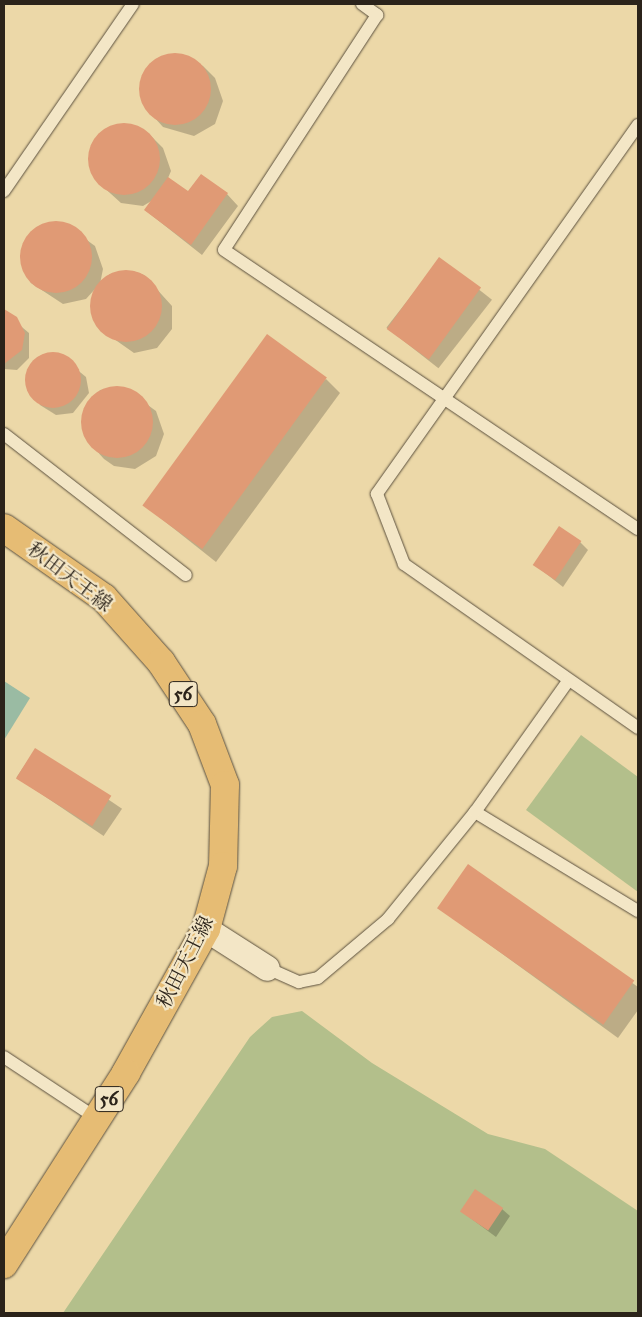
<!DOCTYPE html>
<meta charset="utf-8">
<style>
body{margin:0}
#map{position:relative;width:642px;height:1317px;overflow:hidden;background:#ecd8a8;font-family:"IM FELL Great Primer","Noto Serif JP",serif}
div>[style]{position:absolute}
.green>*{inset:0;background:#b3bf8b}
.water>*{inset:0;background:#9abba3}
.shadow>*{inset:0;background:#0003;transform-origin:0 0}
.building>*{inset:0;background:#e09a75;transform-origin:0 0}
.round{border-radius:50%}
.roads{filter:drop-shadow(0 0 1px #5b503e) drop-shadow(0 0 1px #5b503e)}
.lane>*{height:12px;margin:-6px;padding:0 6px;transform-origin:6px;border-radius:6px;background:#f3e6c6}
.street>*{height:25px;margin:-12.5px;padding:0 12.5px;transform-origin:12.5px;border-radius:12.5px;background:#f3e6c6}
.primary>*{height:28px;margin:-14px;padding:0 14px;transform-origin:14px;border-radius:14px;background:#e6bc74}
span{translate:-50% -50%;white-space:nowrap;text-align:center;line-height:1.15;-webkit-text-stroke:4.5px #f3e6c6;paint-order:stroke}
.shield-label span{padding:1px 4px;background:#f3e6c6;border:1px solid;border-radius:4px;-webkit-text-stroke-width:0}
.shield-label{font-size:19px;color:#2b231a;font-weight:700}
.street-label{font-size:20px;color:#2b231a}
.frame{position:absolute;inset:0;border:5px solid #2b231a;pointer-events:none}
</style>
<div id="map">
<div class="green">
<i style="clip-path:polygon(581px 735px,638px 777px,638px 892px,526px 810px)"></i>
<i style="clip-path:polygon(302px 1011px,372px 1063px,488px 1134px,545px 1149px,638px 1211px,638px 1313px,63px 1313px,250px 1037px,272px 1017px)"></i>
</div>
<div class="water">
<i style="clip-path:polygon(4px 681px,30px 698px,4px 740px)"></i>
</div>
<div class="shadow">
<i style="clip-path:polygon(170px 54px,182px 54px,203px 66px,215px 78px,223px 101px,215px 124px,194px 136px,163px 127px,144px 106px,141px 84px,150px 64px)"></i>
<i style="clip-path:polygon(118px 124px,130px 124px,151px 136px,163px 148px,171px 171px,168px 178px,188px 193px,227px 194px,238px 206px,202px 255px,145px 210px,153px 200px,143px 206px,121px 203px,100px 184px,89px 165px,92px 143px)"></i>
<i style="clip-path:polygon(62px 222px,95px 246px,103px 269px,100px 284px,110px 274px,133px 271px,144px 275px,172px 306px,172px 329px,157px 348px,134px 353px,107px 334px,95px 322px,91px 301px,95px 289px,86px 299px,63px 304px,31px 283px,21px 263px,24px 242px,39px 226px)"></i>
<i style="left:440px;top:259px;width:66px;height:87px;rotate:38deg"></i>
<i style="clip-path:polygon(4px 312px,29px 333px,29px 358px,17px 370px,4px 369px)"></i>
<i style="clip-path:polygon(57px 353px,86px 377px,89px 393px,73px 413px,56px 415px,40px 405px,26px 380px,40px 356px)"></i>
<i style="clip-path:polygon(326px 379px,340px 393px,216px 562px,144px 505px)"></i>
<i style="clip-path:polygon(123px 387px,156px 411px,164px 434px,156px 456px,135px 469px,114px 466px,104px 459px,86px 439px,82px 417px,100px 390px)"></i>
<i style="clip-path:polygon(580px 542px,588px 550px,563px 587px,535px 565px)"></i>
<i style="left:35px;top:750px;width:105px;height:33px;rotate:34deg"></i>
<i style="clip-path:polygon(468px 866px,638px 987px,638px 1010px,618px 1038px,439px 908px)"></i>
<i style="clip-path:polygon(502px 1209px,510px 1216px,496px 1237px,461px 1211px)"></i>
</div>
<div class="building">
<i class="round" style="left:139px;top:53px;width:72px;height:72px"></i>
<i class="round" style="left:88px;top:123px;width:72px;height:72px"></i>
<i style="clip-path:polygon(201px 174px,228px 193px,191px 245px,144px 210px,168px 177px,188px 191px)"></i>
<i class="round" style="left:20px;top:221px;width:72px;height:72px"></i>
<i style="left:439px;top:257px;width:52px;height:89px;rotate:36deg"></i>
<i class="round" style="left:90px;top:270px;width:72px;height:72px"></i>
<i style="clip-path:polygon(4px 309px,17px 317px,25px 333px,22px 350px,4px 364px)"></i>
<i style="left:267px;top:334px;width:74px;height:212px;rotate:36deg"></i>
<i class="round" style="left:25px;top:352px;width:56px;height:56px"></i>
<i class="round" style="left:81px;top:386px;width:72px;height:72px"></i>
<i style="left:559px;top:526px;width:27px;height:47px;rotate:34deg"></i>
<i style="left:35px;top:748px;width:90px;height:36px;rotate:32deg"></i>
<i style="left:468px;top:864px;width:203px;height:54px;rotate:35deg"></i>
<i style="left:475px;top:1189px;width:34px;height:27px;rotate:34deg"></i>
</div>
<div class="roads">
<div class="lane">
<i style="left:362px;top:4px;width:19px;rotate:36deg"></i>
<i style="left:377px;top:15px;width:280px;rotate:123.1deg"></i>
<i style="left:224px;top:250px;width:499px;rotate:34deg"></i>
<i style="left:638px;top:125px;width:452px;rotate:125.3deg"></i>
<i style="left:377px;top:494px;width:75px;rotate:68.9deg"></i>
<i style="left:404px;top:564px;width:286px;rotate:35deg"></i>
<i style="left:4px;top:191px;width:227px;rotate:-55.4deg"></i>
<i style="left:4px;top:434px;width:230px;rotate:37.8deg"></i>
<i style="left:475px;top:812px;width:191px;rotate:31.3deg"></i>
<i style="left:267px;top:968px;width:35px;rotate:24deg"></i>
<i style="left:299px;top:982px;width:19px;rotate:-12deg"></i>
<i style="left:318px;top:978px;width:92px;rotate:-40.1deg"></i>
<i style="left:388px;top:919px;width:138px;rotate:-50.9deg"></i>
<i style="left:475px;top:812px;width:161px;rotate:-54.6deg"></i>
<i style="left:4px;top:1057px;width:110px;rotate:33.5deg"></i>
</div>
<div class="street">
<i style="left:206px;top:929px;width:72px;rotate:32.6deg"></i>
</div>
<div class="primary">
<i style="left:4px;top:528px;width:122px;rotate:35deg"></i>
<i style="left:104px;top:598px;width:86px;rotate:48.3deg"></i>
<i style="left:161px;top:662px;width:74px;rotate:56.5deg"></i>
<i style="left:202px;top:724px;width:65px;rotate:69.3deg"></i>
<i style="left:225px;top:785px;width:81px;rotate:91.4deg"></i>
<i style="left:223px;top:866px;width:65px;rotate:105.1deg"></i>
<i style="left:206px;top:929px;width:165px;rotate:119.1deg"></i>
<i style="left:126px;top:1073px;width:227px;rotate:122.6deg"></i>
</div>
</div>
<div class="shield-label">
<span style="left:183px;top:694px">56</span>
<span style="left:109px;top:1099px">56</span>
</div>
<div class="street-label">
<span style="left:70px;top:577px;rotate:37deg">秋田天王線</span>
<span style="left:185px;top:962px;rotate:-63deg">秋田天王線</span>
</div>
<div class="frame"></div>
</div>
